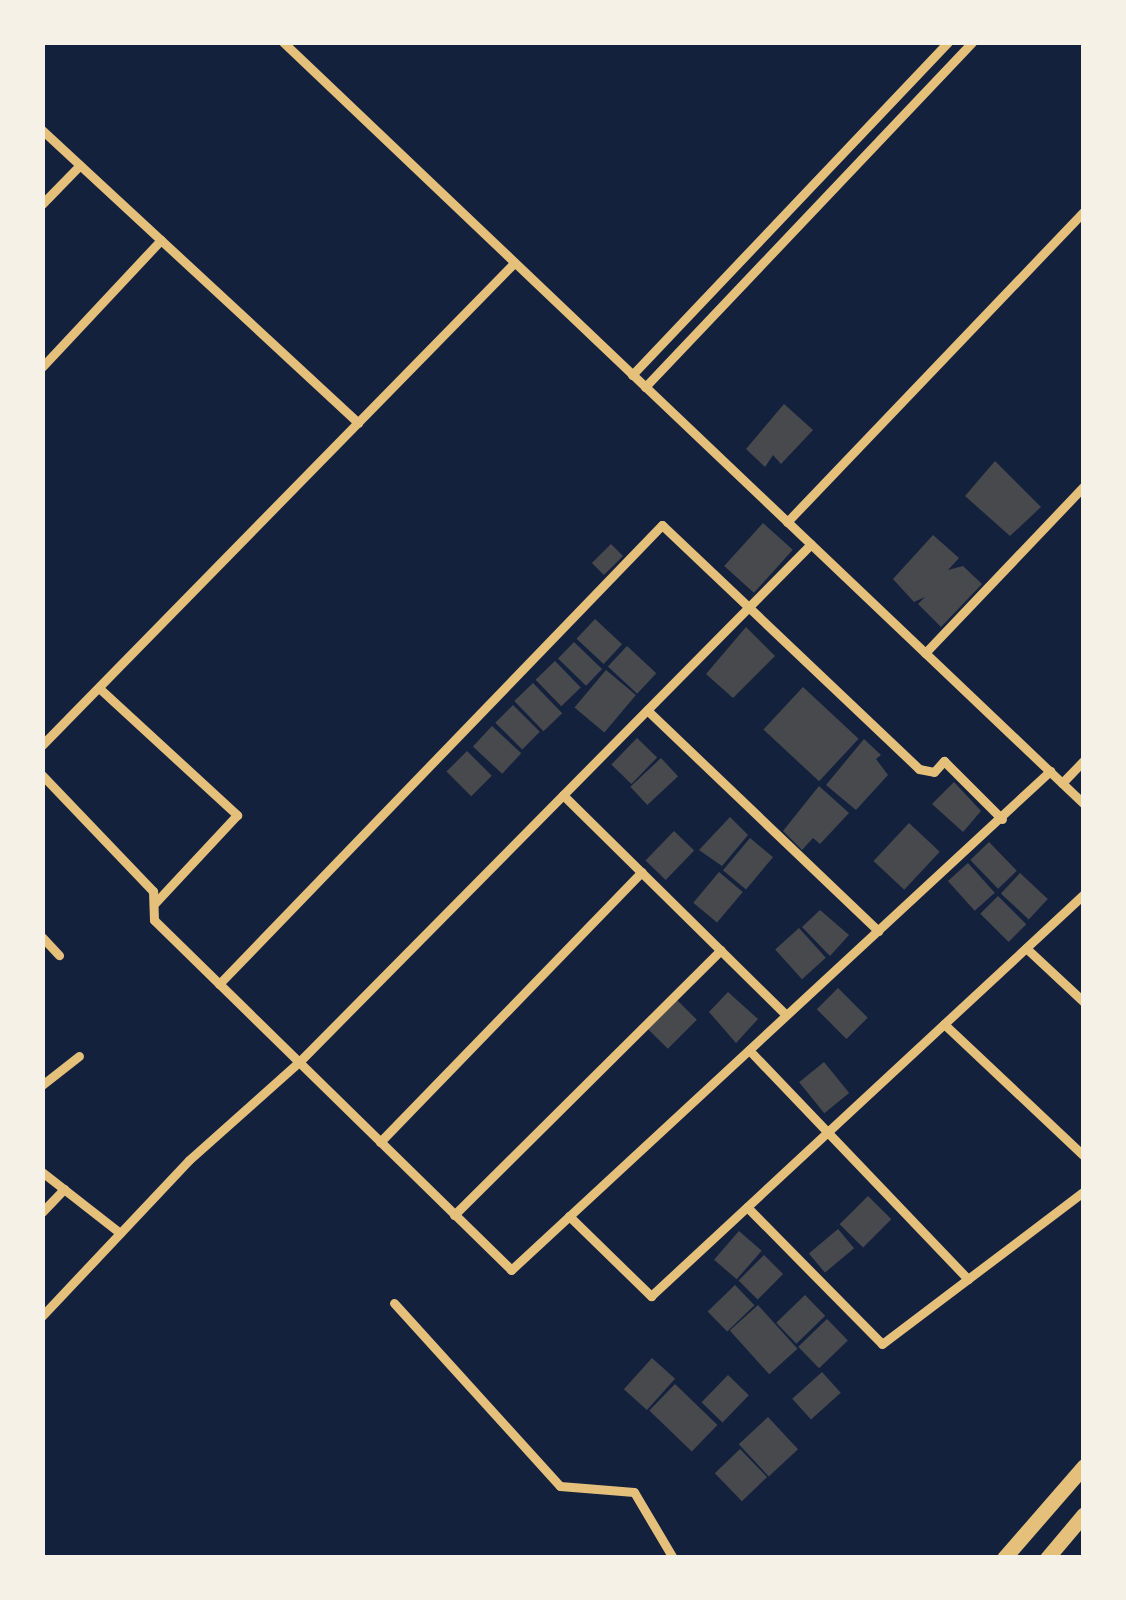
<!DOCTYPE html>
<style>
body{margin:0}
#map{position:relative;width:1126px;height:1600px;overflow:hidden;background:#14213d;font-family:Raleway,sans-serif}
div>[style]{position:absolute}
.building>*{inset:0;background:#48494c;transform-origin:0 0}
.minor>*{height:9px;margin:-4.5px;padding:0 4.5px;transform-origin:4.5px;border-radius:4.5px;background:#e5c07b}
.trunk>*{height:15px;margin:-7.5px;padding:0 7.5px;transform-origin:7.5px;border-radius:7.5px;background:#e5c07b}
span{translate:-50% -50%;white-space:nowrap;text-align:center;line-height:1.15;-webkit-text-stroke:9px #f6f1e7;paint-order:stroke}
.frame{position:absolute;inset:0;border:45px solid #f6f1e7;pointer-events:none}
</style>
<div id="map">
<div class="building">
<i style="clip-path:polygon(784px 404px,813px 430px,781px 464px,773px 455px,765px 467px,746px 449px)"></i>
<i style="clip-path:polygon(995px 461px,1041px 507px,1010px 536px,965px 496px)"></i>
<i style="left:763px;top:523px;width:40px;height:58px;rotate:42deg"></i>
<i style="clip-path:polygon(933px 535px,959px 558px,948px 570px,963px 566px,982px 584px,941px 627px,918px 604px,925px 597px,914px 602px,893px 579px)"></i>
<i style="left:611px;top:544px;width:17px;height:27px;rotate:45deg"></i>
<i style="left:595px;top:619px;width:37px;height:27px;rotate:43deg"></i>
<i style="clip-path:polygon(746px 627px,775px 656px,733px 698px,706px 674px)"></i>
<i style="left:574px;top:642px;width:39px;height:23px;rotate:44deg"></i>
<i style="left:627px;top:646px;width:40px;height:28px;rotate:43deg"></i>
<i style="left:555px;top:661px;width:37px;height:27px;rotate:46deg"></i>
<i style="left:606px;top:670px;width:39px;height:49px;rotate:40deg"></i>
<i style="left:533px;top:683px;width:42px;height:26px;rotate:46deg"></i>
<i style="left:803px;top:687px;width:76px;height:58px;rotate:43deg"></i>
<i style="left:513px;top:705px;width:38px;height:25px;rotate:45deg"></i>
<i style="left:492px;top:726px;width:40px;height:28px;rotate:43deg"></i>
<i style="left:637px;top:738px;width:28px;height:37px;rotate:44deg"></i>
<i style="clip-path:polygon(864px 739px,881px 755px,876px 759px,888px 775px,856px 810px,826px 785px)"></i>
<i style="left:467px;top:751px;width:35px;height:29px;rotate:45deg"></i>
<i style="left:661px;top:758px;width:25px;height:42px;rotate:47deg"></i>
<i style="clip-path:polygon(954px 782px,981px 811px,963px 832px,932px 804px)"></i>
<i style="clip-path:polygon(819px 786px,849px 813px,820px 844px,813px 838px,802px 850px,783px 831px)"></i>
<i style="clip-path:polygon(730px 817px,748px 835px,722px 866px,699px 850px)"></i>
<i style="left:909px;top:823px;width:42px;height:52px;rotate:43deg"></i>
<i style="left:674px;top:831px;width:28px;height:41px;rotate:44deg"></i>
<i style="left:750px;top:838px;width:30px;height:42px;rotate:40deg"></i>
<i style="left:989px;top:842px;width:40px;height:26px;rotate:46deg"></i>
<i style="left:968px;top:863px;width:40px;height:27px;rotate:48deg"></i>
<i style="left:719px;top:872px;width:31px;height:40px;rotate:40deg"></i>
<i style="left:1020px;top:873px;width:38px;height:28px;rotate:43deg"></i>
<i style="left:998px;top:896px;width:40px;height:25px;rotate:45deg"></i>
<i style="clip-path:polygon(820px 910px,849px 935px,830px 956px,802px 927px)"></i>
<i style="left:799px;top:928px;width:40px;height:32px;rotate:48deg"></i>
<i style="left:838px;top:988px;width:42px;height:30px;rotate:45deg"></i>
<i style="clip-path:polygon(728px 992px,758px 1019px,736px 1043px,709px 1012px)"></i>
<i style="left:677px;top:1000px;width:28px;height:41px;rotate:45deg"></i>
<i style="left:824px;top:1062px;width:40px;height:32px;rotate:51deg"></i>
<i style="left:868px;top:1196px;width:33px;height:40px;rotate:45deg"></i>
<i style="left:838px;top:1229px;width:25px;height:38px;rotate:50deg"></i>
<i style="left:739px;top:1231px;width:30px;height:38px;rotate:41deg"></i>
<i style="left:764px;top:1255px;width:27px;height:36px;rotate:45deg"></i>
<i style="left:735px;top:1285px;width:28px;height:38px;rotate:46deg"></i>
<i style="left:805px;top:1295px;width:29px;height:40px;rotate:46deg"></i>
<i style="left:758px;top:1305px;width:59px;height:38px;rotate:48deg"></i>
<i style="left:827px;top:1319px;width:30px;height:40px;rotate:46deg"></i>
<i style="left:652px;top:1358px;width:31px;height:42px;rotate:42deg"></i>
<i style="left:822px;top:1372px;width:28px;height:40px;rotate:48deg"></i>
<i style="left:728px;top:1375px;width:29px;height:38px;rotate:44deg"></i>
<i style="left:675px;top:1384px;width:59px;height:37px;rotate:44deg"></i>
<i style="left:768px;top:1417px;width:44px;height:40px;rotate:47deg"></i>
<i style="left:740px;top:1449px;width:39px;height:35px;rotate:46deg"></i>
</div>
<div class="minor">
<i style="left:283px;top:42px;width:1106px;rotate:43.57deg"></i>
<i style="left:42px;top:130px;width:431px;rotate:42.8deg"></i>
<i style="left:42px;top:204px;width:54px;rotate:-45.7deg"></i>
<i style="left:42px;top:367px;width:174px;rotate:-46.9deg"></i>
<i style="left:632px;top:375px;width:459px;rotate:-46.5deg"></i>
<i style="left:645px;top:387px;width:475px;rotate:-46.5deg"></i>
<i style="left:787px;top:522px;width:430px;rotate:-46.3deg"></i>
<i style="left:925px;top:653px;width:231px;rotate:-46.4deg"></i>
<i style="left:99px;top:688px;width:188px;rotate:42.6deg"></i>
<i style="left:237px;top:815px;width:122px;rotate:133deg"></i>
<i style="left:647px;top:710px;width:320px;rotate:43.7deg"></i>
<i style="left:42px;top:745px;width:675px;rotate:-45.6deg"></i>
<i style="left:42px;top:775px;width:161px;rotate:46.3deg"></i>
<i style="left:153px;top:891px;width:29px;rotate:88deg"></i>
<i style="left:154px;top:920px;width:500px;rotate:44.4deg"></i>
<i style="left:511px;top:1270px;width:735px;rotate:-42.79deg"></i>
<i style="left:1062px;top:783px;width:32px;rotate:-46deg"></i>
<i style="left:563px;top:795px;width:313px;rotate:44.6deg"></i>
<i style="left:42px;top:937px;width:25px;rotate:47deg"></i>
<i style="left:1026px;top:948px;width:79px;rotate:43deg"></i>
<i style="left:219px;top:984px;width:638px;rotate:-46.02deg"></i>
<i style="left:662px;top:525px;width:354px;rotate:43.5deg"></i>
<i style="left:919px;top:769px;width:15px;rotate:11deg"></i>
<i style="left:934px;top:772px;width:15px;rotate:-48deg"></i>
<i style="left:944px;top:761px;width:82px;rotate:45deg"></i>
<i style="left:944px;top:1024px;width:192px;rotate:43.3deg"></i>
<i style="left:749px;top:1050px;width:317px;rotate:46.3deg"></i>
<i style="left:42px;top:1085px;width:47px;rotate:-38.1deg"></i>
<i style="left:380px;top:1142px;width:376px;rotate:-45.9deg"></i>
<i style="left:42px;top:1172px;width:99px;rotate:38deg"></i>
<i style="left:747px;top:1207px;width:192px;rotate:45.4deg"></i>
<i style="left:882px;top:1344px;width:253px;rotate:-37.1deg"></i>
<i style="left:42px;top:1212px;width:32px;rotate:-46deg"></i>
<i style="left:454px;top:1215px;width:376px;rotate:-44.8deg"></i>
<i style="left:569px;top:1216px;width:115px;rotate:44.3deg"></i>
<i style="left:651px;top:1296px;width:591px;rotate:-42.87deg"></i>
<i style="left:394px;top:1303px;width:247px;rotate:47.8deg"></i>
<i style="left:560px;top:1486px;width:74px;rotate:4.6deg"></i>
<i style="left:634px;top:1492px;width:77px;rotate:59.4deg"></i>
<i style="left:42px;top:1316px;width:214px;rotate:-46.7deg"></i>
<i style="left:189px;top:1160px;width:147px;rotate:-41.7deg"></i>
<i style="left:299px;top:1062px;width:728px;rotate:-45.33deg"></i>
</div>
<div class="trunk">
<i style="left:1004px;top:1558px;width:122px;rotate:-49deg"></i>
<i style="left:1047px;top:1558px;width:57px;rotate:-49.9deg"></i>
</div>
<div class="frame"></div>
</div>
